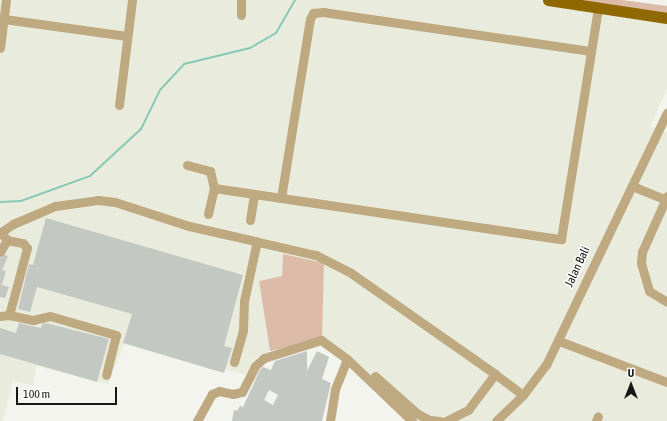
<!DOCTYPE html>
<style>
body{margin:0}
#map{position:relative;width:667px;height:421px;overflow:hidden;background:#f3f4ed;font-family:"Asap Condensed",sans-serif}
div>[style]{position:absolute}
.built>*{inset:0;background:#e9ecdd}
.green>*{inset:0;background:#dcbba8}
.stream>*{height:2px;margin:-1px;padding:0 1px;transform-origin:1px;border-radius:1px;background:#87c9b6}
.building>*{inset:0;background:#c3c8c3}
.minor>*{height:9px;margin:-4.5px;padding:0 4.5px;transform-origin:4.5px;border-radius:4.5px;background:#bea981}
.major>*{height:11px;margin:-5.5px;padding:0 5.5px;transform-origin:5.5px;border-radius:5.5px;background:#8f6900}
span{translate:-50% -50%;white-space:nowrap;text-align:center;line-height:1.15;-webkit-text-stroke:3px #fffffe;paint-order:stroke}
.street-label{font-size:12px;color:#171715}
.north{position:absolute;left:611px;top:365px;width:40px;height:40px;-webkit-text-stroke:3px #fffffe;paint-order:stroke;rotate:0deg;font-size:11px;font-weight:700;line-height:16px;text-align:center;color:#171715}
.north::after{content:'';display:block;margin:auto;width:14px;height:18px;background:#171715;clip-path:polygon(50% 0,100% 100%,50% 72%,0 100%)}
.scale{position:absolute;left:16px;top:387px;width:101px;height:18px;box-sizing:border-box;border:2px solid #171715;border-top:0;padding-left:5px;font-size:12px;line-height:14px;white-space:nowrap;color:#171715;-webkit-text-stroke:3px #fffffe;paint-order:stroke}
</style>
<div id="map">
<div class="built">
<i style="clip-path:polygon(0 0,537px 0,667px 19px,667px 89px,650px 127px,667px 132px,667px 421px,413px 421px,322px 340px,283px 255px,282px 276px,259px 281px,270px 351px,253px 360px,249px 376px,126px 340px,108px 384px,36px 366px,33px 385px,13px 381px,3px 421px,0 421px)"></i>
</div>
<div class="green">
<i style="clip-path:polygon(548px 0,622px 0,667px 6px,667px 18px)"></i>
<i style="clip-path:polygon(283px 254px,324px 263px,322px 340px,270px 351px,259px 281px,282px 276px)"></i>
</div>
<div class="stream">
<i style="left:0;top:202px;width:21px;rotate:-3deg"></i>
<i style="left:21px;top:201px;width:73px;rotate:-19.9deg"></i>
<i style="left:90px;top:176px;width:69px;rotate:-42.7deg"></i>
<i style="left:141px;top:129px;width:43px;rotate:-64deg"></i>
<i style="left:160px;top:90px;width:35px;rotate:-47deg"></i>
<i style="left:184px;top:64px;width:68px;rotate:-13.6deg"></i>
<i style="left:250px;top:48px;width:30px;rotate:-30deg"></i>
<i style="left:276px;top:33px;width:38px;rotate:-60deg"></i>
</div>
<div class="building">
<i style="clip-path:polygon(46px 218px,243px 275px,224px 346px,232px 348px,224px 373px,123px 343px,132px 314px,37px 287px,30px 312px,18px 309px,29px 264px,33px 265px)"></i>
<i style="clip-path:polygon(5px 255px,8px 256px,2px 270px,6px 271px,2px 285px,9px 287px,5px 298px,0 297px,0 258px)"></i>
<i style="clip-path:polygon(19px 323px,41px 328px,42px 324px,46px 323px,109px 339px,97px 382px,0 354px,0 328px,16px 333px)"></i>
<i style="clip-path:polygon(evenodd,307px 351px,307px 371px,317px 351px,329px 357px,322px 379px,331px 383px,322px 421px,232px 421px,234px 410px,237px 411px,240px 406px,243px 407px,260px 370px,263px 367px,271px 370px,275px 361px,307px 351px,269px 390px,278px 395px,273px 405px,264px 400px,269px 390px)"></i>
</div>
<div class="minor">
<i style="left:241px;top:15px;width:15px;rotate:-90deg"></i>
<i style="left:4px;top:19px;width:124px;rotate:7.9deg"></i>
<i style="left:0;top:48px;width:48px;rotate:-82.9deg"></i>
<i style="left:119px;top:105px;width:106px;rotate:-82.9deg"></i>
<i style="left:187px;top:165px;width:24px;rotate:15deg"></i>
<i style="left:210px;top:171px;width:17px;rotate:77deg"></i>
<i style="left:214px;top:188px;width:351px;rotate:8.4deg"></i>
<i style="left:561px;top:239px;width:235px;rotate:-80.9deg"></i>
<i style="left:632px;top:186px;width:35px;rotate:22deg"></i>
<i style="left:667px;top:196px;width:61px;rotate:114.1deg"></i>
<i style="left:642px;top:252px;width:11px;rotate:95deg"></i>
<i style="left:641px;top:263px;width:29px;rotate:74deg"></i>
<i style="left:649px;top:291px;width:21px;rotate:31deg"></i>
<i style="left:281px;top:198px;width:181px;rotate:-80.8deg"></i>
<i style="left:310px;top:19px;width:7px;rotate:-63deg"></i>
<i style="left:313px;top:13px;width:10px;rotate:-6deg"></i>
<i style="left:323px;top:12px;width:271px;rotate:8.3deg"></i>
<i style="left:208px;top:214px;width:27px;rotate:-77deg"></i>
<i style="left:250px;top:220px;width:26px;rotate:-81deg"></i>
<i style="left:0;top:233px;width:16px;rotate:-35deg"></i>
<i style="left:13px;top:224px;width:46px;rotate:-23.2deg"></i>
<i style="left:55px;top:206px;width:43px;rotate:-7.9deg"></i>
<i style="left:98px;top:200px;width:17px;rotate:7deg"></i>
<i style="left:115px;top:202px;width:78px;rotate:18deg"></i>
<i style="left:189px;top:226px;width:130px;rotate:12.9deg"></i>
<i style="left:316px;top:255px;width:39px;rotate:27deg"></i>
<i style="left:351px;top:273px;width:176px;rotate:35deg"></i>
<i style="left:1px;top:233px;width:9px;rotate:49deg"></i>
<i style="left:7px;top:240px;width:16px;rotate:11deg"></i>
<i style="left:23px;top:243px;width:6px;rotate:51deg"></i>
<i style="left:27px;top:248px;width:69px;rotate:105deg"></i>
<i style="left:0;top:252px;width:14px;rotate:-60deg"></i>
<i style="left:0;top:316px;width:9px;rotate:-6deg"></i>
<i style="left:9px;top:315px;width:25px;rotate:12deg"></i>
<i style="left:33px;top:320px;width:17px;rotate:-13deg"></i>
<i style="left:50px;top:316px;width:69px;rotate:16.1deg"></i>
<i style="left:116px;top:335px;width:41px;rotate:104deg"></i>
<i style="left:559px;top:341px;width:116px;rotate:20.8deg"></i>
<i style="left:234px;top:362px;width:33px;rotate:-74deg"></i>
<i style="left:243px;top:330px;width:29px;rotate:-88deg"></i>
<i style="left:244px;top:301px;width:61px;rotate:-77.8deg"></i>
<i style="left:375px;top:376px;width:57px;rotate:41.5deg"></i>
<i style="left:418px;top:414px;width:13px;rotate:27deg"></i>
<i style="left:430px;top:420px;width:10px;rotate:6deg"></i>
<i style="left:197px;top:421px;width:31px;rotate:-61deg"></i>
<i style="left:212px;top:394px;width:8px;rotate:-23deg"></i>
<i style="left:219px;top:391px;width:14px;rotate:12deg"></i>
<i style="left:233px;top:394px;width:9px;rotate:-13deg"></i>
<i style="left:242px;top:392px;width:29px;rotate:-63deg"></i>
<i style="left:255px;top:366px;width:12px;rotate:-42deg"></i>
<i style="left:264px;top:358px;width:60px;rotate:-17.5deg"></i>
<i style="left:321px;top:340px;width:32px;rotate:36deg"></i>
<i style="left:347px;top:359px;width:90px;rotate:43.6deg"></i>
<i style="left:330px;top:421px;width:32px;rotate:-81deg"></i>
<i style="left:335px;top:389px;width:32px;rotate:-68deg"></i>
<i style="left:446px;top:421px;width:25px;rotate:-27deg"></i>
<i style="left:468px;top:410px;width:45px;rotate:-53.1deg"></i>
<i style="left:495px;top:374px;width:35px;rotate:37deg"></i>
<i style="left:496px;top:421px;width:37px;rotate:-44deg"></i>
<i style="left:523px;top:395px;width:38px;rotate:-53deg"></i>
<i style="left:546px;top:365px;width:280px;rotate:-64.4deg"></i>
<i style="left:596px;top:421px;width:5px;rotate:-68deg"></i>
</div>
<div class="major">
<i style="left:548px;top:0;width:120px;rotate:8.6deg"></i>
</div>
<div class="street-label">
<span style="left:578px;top:267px;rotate:-65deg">Jalan Bali</span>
</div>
<div class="north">U</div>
<div class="scale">100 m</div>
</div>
